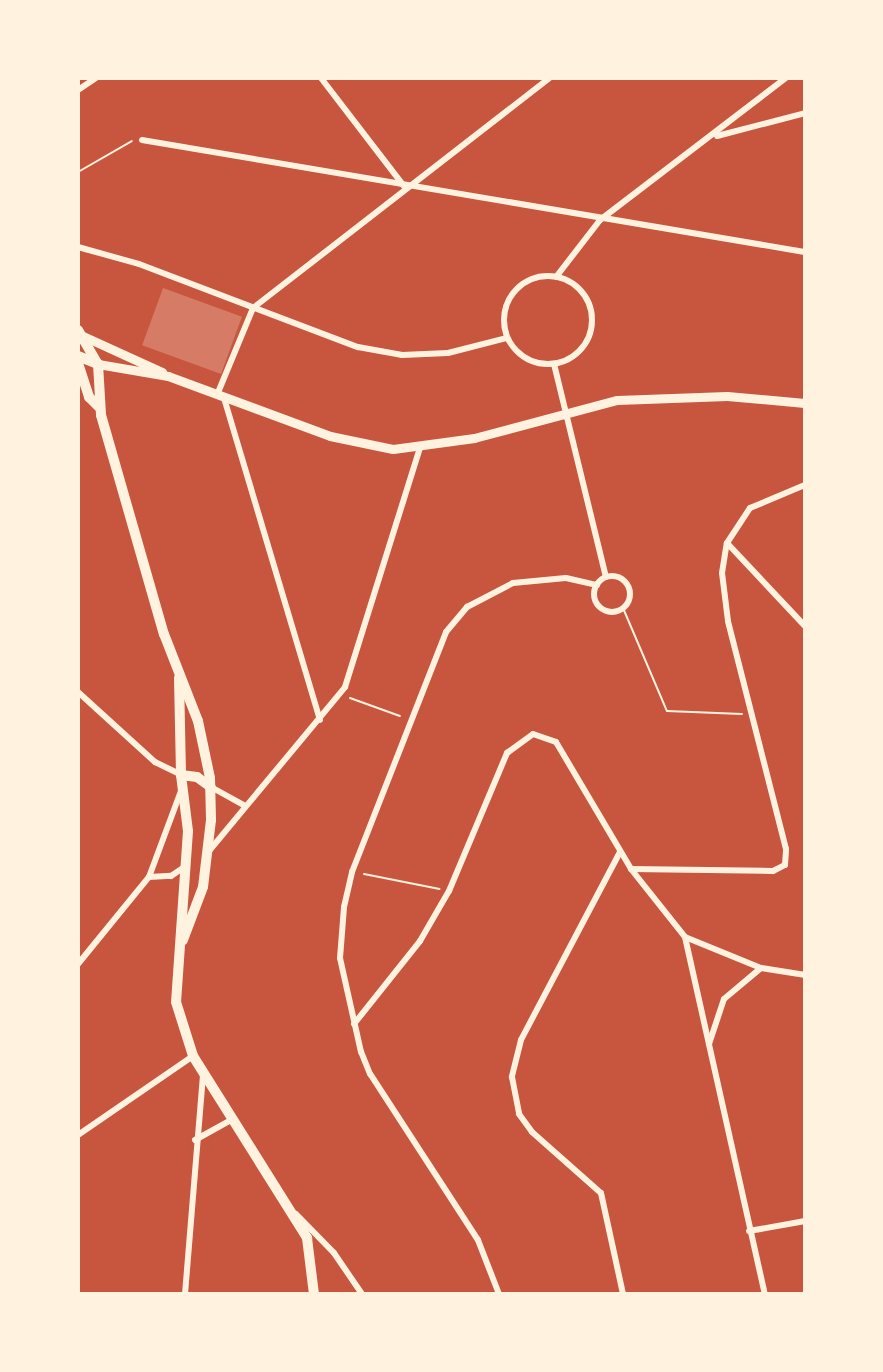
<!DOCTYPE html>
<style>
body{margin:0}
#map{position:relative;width:883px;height:1372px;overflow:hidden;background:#c8553d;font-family:"IBM Plex Serif",serif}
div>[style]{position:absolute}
.building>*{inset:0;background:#d67c66;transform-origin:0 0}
.path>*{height:2px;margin:-1px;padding:0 1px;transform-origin:1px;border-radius:1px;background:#fff3e0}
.minor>*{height:6px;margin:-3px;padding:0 3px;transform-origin:3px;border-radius:3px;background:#fff3e0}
.minor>.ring{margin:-3px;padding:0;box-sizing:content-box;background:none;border:6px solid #fff3e0;border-radius:50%}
.secondary>*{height:9px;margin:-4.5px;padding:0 4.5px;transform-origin:4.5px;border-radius:4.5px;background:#fff3e0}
.primary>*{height:10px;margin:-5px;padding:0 5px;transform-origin:5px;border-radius:5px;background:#fff3e0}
span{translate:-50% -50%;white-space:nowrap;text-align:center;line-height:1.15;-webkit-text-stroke:8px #fff3e0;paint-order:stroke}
.frame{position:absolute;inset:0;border:80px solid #fff3e0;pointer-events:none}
</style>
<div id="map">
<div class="building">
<i style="left:163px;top:288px;width:84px;height:61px;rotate:20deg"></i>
</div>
<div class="path">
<i style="left:78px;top:172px;width:62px;rotate:-29.9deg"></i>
<i style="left:623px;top:608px;width:112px;rotate:66.9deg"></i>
<i style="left:667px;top:711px;width:75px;rotate:2.3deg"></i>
<i style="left:350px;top:698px;width:53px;rotate:19.8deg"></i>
<i style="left:364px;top:874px;width:77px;rotate:11.2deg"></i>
</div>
<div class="minor">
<i style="left:321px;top:78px;width:136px;rotate:52.5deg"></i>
<i style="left:78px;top:90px;width:22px;rotate:-34deg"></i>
<i style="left:717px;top:136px;width:91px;rotate:-14.6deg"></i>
<i style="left:142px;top:140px;width:672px;rotate:9.59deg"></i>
<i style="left:78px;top:247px;width:63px;rotate:15.6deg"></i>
<i style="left:139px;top:264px;width:234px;rotate:20.8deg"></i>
<i style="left:358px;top:347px;width:45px;rotate:10.3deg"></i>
<i style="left:402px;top:355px;width:46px;rotate:-2.5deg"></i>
<i style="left:448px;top:353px;width:61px;rotate:-14.3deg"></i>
<i class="ring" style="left:504px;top:276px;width:82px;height:82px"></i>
<i style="left:556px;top:277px;width:72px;rotate:-52.3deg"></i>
<i style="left:600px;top:220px;width:234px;rotate:-37.4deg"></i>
<i style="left:554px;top:364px;width:219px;rotate:76.3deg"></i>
<i style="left:217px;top:395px;width:94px;rotate:-67.5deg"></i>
<i style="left:253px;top:308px;width:375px;rotate:-37.8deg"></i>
<i style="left:224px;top:398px;width:336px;rotate:73.4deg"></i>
<i style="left:727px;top:543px;width:114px;rotate:46.8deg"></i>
<i class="ring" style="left:594px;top:576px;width:30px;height:30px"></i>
<i style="left:78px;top:692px;width:104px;rotate:42.3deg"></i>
<i style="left:155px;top:762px;width:28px;rotate:26deg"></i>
<i style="left:211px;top:787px;width:38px;rotate:29deg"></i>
<i style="left:209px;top:851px;width:213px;rotate:-50.3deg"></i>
<i style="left:345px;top:687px;width:251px;rotate:-72.6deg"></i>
<i style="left:620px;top:852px;width:212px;rotate:117.8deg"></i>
<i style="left:521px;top:1040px;width:38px;rotate:104deg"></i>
<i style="left:512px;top:1077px;width:38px;rotate:79deg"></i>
<i style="left:519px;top:1114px;width:22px;rotate:54deg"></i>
<i style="left:532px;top:1132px;width:92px;rotate:41.5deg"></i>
<i style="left:601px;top:1193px;width:103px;rotate:77.7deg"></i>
<i style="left:631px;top:869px;width:142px;rotate:0.8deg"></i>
<i style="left:773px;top:871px;width:13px;rotate:-27deg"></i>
<i style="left:785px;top:865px;width:16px;rotate:-86deg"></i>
<i style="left:786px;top:849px;width:235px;rotate:-104.3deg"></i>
<i style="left:728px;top:621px;width:48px;rotate:-97.1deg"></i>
<i style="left:722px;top:573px;width:30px;rotate:-81deg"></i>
<i style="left:727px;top:543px;width:42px;rotate:-56.7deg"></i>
<i style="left:750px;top:508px;width:60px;rotate:-22.7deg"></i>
<i style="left:149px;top:877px;width:22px;rotate:-3deg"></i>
<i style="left:171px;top:876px;width:18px;rotate:-34deg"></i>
<i style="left:685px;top:937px;width:366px;rotate:77.4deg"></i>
<i style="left:78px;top:964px;width:112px;rotate:-50.8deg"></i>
<i style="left:149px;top:877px;width:92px;rotate:-69.6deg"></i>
<i style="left:354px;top:1024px;width:106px;rotate:-51.5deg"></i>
<i style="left:420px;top:941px;width:58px;rotate:-59.9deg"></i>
<i style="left:449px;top:891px;width:150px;rotate:-67.2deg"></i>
<i style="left:507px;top:753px;width:32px;rotate:-36deg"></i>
<i style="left:533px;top:734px;width:24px;rotate:19deg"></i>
<i style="left:556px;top:742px;width:147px;rotate:59.4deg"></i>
<i style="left:631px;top:869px;width:87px;rotate:51.5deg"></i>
<i style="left:685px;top:937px;width:82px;rotate:22.2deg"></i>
<i style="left:761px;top:968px;width:45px;rotate:9deg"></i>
<i style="left:709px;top:1044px;width:47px;rotate:-71.6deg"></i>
<i style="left:724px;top:999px;width:48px;rotate:-40deg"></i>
<i style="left:78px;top:1135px;width:140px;rotate:-34.5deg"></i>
<i style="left:195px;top:1140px;width:43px;rotate:-28.9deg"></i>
<i style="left:296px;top:1214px;width:54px;rotate:45.7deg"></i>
<i style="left:334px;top:1253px;width:50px;rotate:55.7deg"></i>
<i style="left:749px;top:1231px;width:57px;rotate:-10.1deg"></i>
<i style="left:185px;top:1294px;width:221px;rotate:-85.3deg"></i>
<i style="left:499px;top:1294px;width:58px;rotate:-111.3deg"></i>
<i style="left:478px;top:1240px;width:198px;rotate:-123deg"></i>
<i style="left:370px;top:1074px;width:24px;rotate:-112deg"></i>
<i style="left:361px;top:1052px;width:96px;rotate:-102.6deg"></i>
<i style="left:340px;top:958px;width:51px;rotate:-85.5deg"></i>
<i style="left:344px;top:907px;width:36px;rotate:-77deg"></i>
<i style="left:352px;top:872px;width:258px;rotate:-68.6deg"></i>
<i style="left:446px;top:632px;width:33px;rotate:-50deg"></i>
<i style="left:467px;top:607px;width:52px;rotate:-27.6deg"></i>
<i style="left:513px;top:583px;width:53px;rotate:-5.4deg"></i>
<i style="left:566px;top:578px;width:32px;rotate:13deg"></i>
</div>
<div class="secondary">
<i style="left:83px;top:336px;width:87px;rotate:24.5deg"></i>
<i style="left:98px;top:364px;width:71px;rotate:9.7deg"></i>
<i style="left:168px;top:376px;width:173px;rotate:20.3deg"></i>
<i style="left:330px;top:436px;width:64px;rotate:11.7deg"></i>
<i style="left:393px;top:449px;width:82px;rotate:-7.7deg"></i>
<i style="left:474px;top:438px;width:148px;rotate:-14.9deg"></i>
<i style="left:617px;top:400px;width:110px;rotate:-2.1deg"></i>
<i style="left:727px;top:396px;width:78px;rotate:5.1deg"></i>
</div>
<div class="primary">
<i style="left:78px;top:330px;width:39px;rotate:60deg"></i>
<i style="left:98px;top:364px;width:51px;rotate:86.6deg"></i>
<i style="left:101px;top:415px;width:228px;rotate:74deg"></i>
<i style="left:164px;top:634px;width:93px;rotate:68.7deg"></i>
<i style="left:198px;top:721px;width:58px;rotate:78.1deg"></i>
<i style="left:210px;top:778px;width:42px;rotate:88.6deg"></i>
<i style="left:211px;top:820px;width:67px;rotate:96.8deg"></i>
<i style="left:203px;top:887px;width:57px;rotate:110.7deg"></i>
<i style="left:78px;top:356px;width:22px;rotate:22deg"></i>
<i style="left:78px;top:363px;width:36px;rotate:72deg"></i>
<i style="left:89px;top:397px;width:14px;rotate:45deg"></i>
<i style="left:179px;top:678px;width:97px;rotate:88.8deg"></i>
<i style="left:181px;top:775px;width:56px;rotate:82.9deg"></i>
<i style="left:188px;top:831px;width:171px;rotate:94deg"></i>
<i style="left:176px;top:1002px;width:57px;rotate:72.5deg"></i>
<i style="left:193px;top:1056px;width:215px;rotate:57.9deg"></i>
<i style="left:307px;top:1238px;width:56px;rotate:82.9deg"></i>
<i style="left:181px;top:775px;width:16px;rotate:7deg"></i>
<i style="left:197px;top:777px;width:17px;rotate:36deg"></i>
</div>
<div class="frame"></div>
</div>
